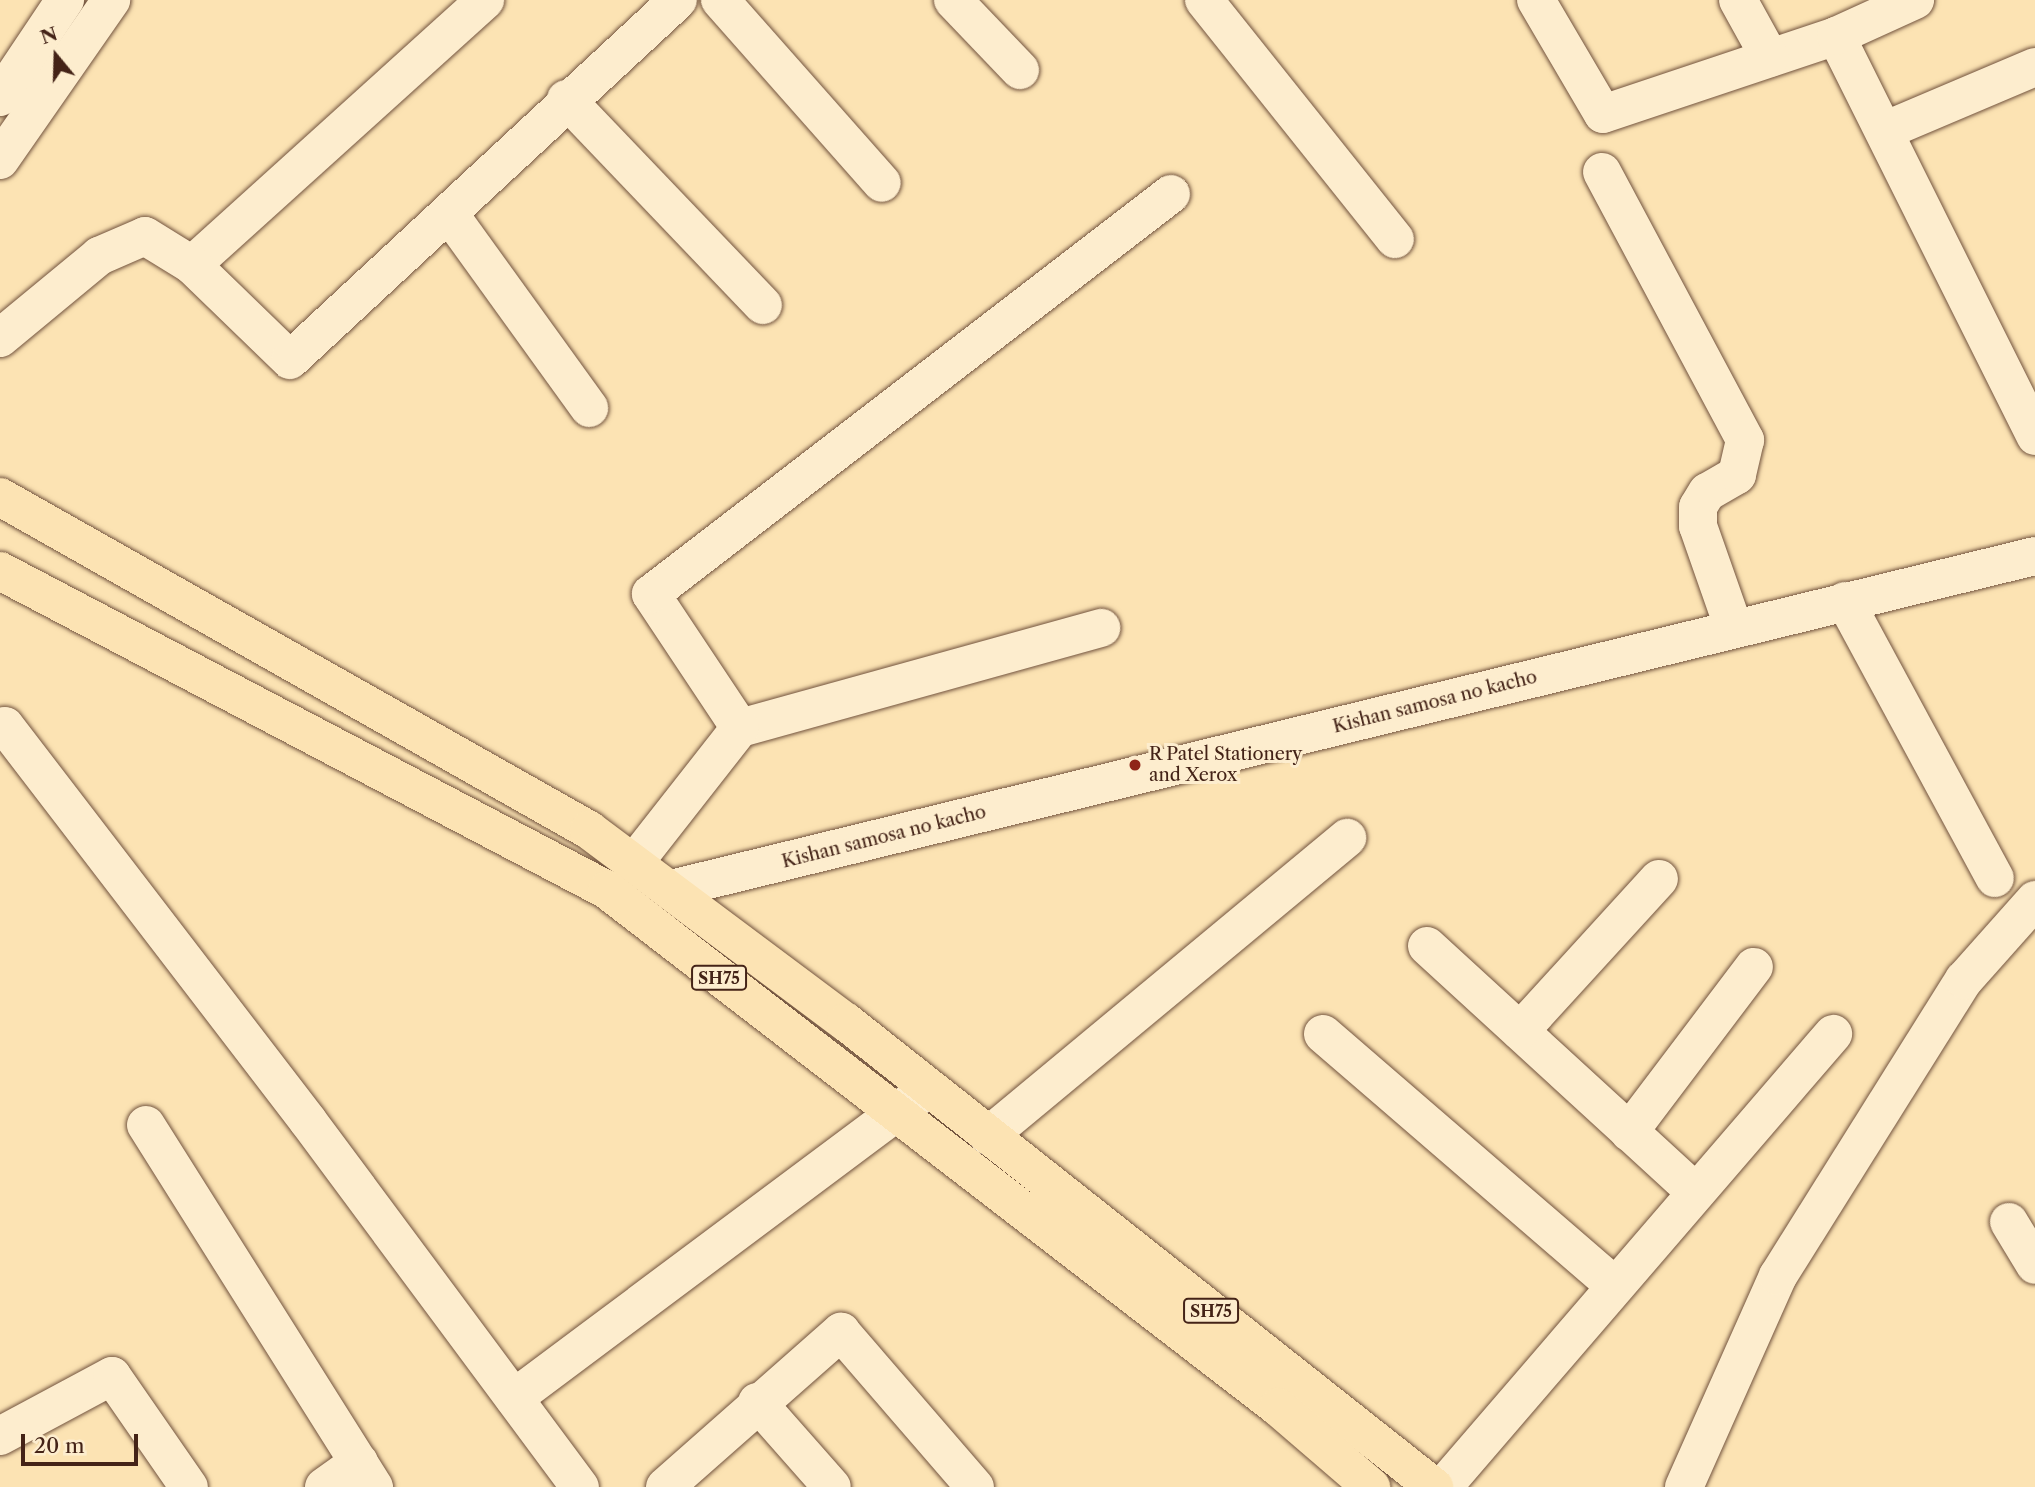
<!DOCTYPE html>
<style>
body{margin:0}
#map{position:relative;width:2035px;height:1487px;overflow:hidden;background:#fce3b3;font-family:"Libre Caslon Text",serif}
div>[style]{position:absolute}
.roads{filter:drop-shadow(0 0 2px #72533e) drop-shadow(0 0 2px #72533e)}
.minor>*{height:38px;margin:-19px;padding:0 19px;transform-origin:19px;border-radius:19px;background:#fdedce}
.major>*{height:38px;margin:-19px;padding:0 19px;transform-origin:19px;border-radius:19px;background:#fce3b3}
.dots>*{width:19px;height:19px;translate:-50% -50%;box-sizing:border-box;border:4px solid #fdedce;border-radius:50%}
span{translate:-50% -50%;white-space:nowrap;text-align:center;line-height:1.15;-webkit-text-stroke:6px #fdedce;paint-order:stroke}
.shield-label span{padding:2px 5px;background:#fdedce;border:2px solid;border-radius:5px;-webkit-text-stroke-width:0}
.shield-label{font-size:16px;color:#442317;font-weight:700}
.street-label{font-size:18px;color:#442317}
.poi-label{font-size:18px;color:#442317}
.left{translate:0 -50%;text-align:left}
.north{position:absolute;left:21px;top:21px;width:70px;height:70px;-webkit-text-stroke:5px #fdedce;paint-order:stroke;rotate:341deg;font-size:19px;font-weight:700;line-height:28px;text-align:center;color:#442317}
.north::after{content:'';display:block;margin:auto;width:24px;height:32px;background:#442317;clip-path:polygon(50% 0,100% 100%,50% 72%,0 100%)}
.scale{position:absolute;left:21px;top:1434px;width:117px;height:32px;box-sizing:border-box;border:4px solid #442317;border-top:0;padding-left:9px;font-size:21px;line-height:24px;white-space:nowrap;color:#442317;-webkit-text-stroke:5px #fdedce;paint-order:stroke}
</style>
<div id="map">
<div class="roads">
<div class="minor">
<i style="left:720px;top:0;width:244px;rotate:48.5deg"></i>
<i style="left:953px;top:0;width:97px;rotate:46.3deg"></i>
<i style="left:1204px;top:0;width:306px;rotate:51.4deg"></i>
<i style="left:1536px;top:0;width:132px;rotate:59.6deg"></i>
<i style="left:1603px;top:114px;width:246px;rotate:-18.5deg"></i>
<i style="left:1836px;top:36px;width:447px;rotate:63.5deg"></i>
<i style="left:1738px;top:0;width:66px;rotate:61.1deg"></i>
<i style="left:1836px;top:36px;width:87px;rotate:-24.5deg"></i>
<i style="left:0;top:97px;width:117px;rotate:-56.2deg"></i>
<i style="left:566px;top:99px;width:285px;rotate:46.3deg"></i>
<i style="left:1884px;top:131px;width:164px;rotate:-23deg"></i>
<i style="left:0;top:160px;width:195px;rotate:-55.2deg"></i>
<i style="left:1602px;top:172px;width:304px;rotate:61.9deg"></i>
<i style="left:1745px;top:440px;width:36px;rotate:103deg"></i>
<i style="left:1737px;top:475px;width:34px;rotate:150deg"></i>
<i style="left:1707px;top:492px;width:17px;rotate:121deg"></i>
<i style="left:1698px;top:507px;width:19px;rotate:90deg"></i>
<i style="left:1698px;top:526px;width:109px;rotate:70.7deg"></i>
<i style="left:450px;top:215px;width:238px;rotate:54.2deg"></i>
<i style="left:192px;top:265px;width:395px;rotate:-42.1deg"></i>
<i style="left:0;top:338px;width:129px;rotate:-39.6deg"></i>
<i style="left:99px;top:256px;width:50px;rotate:-23.5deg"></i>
<i style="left:145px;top:236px;width:55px;rotate:31.7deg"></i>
<i style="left:192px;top:265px;width:136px;rotate:44.1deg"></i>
<i style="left:290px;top:360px;width:529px;rotate:-42.86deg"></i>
<i style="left:1845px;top:601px;width:315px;rotate:61.6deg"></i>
<i style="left:0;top:728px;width:5px;rotate:-22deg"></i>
<i style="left:5px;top:726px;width:498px;rotate:52.5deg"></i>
<i style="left:308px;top:1121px;width:456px;rotate:53.4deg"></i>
<i style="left:740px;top:728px;width:375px;rotate:-15.5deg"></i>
<i style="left:634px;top:863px;width:172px;rotate:-51.9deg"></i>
<i style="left:740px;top:728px;width:161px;rotate:-123.6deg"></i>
<i style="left:651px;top:594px;width:656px;rotate:-37.57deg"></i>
<i style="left:671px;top:889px;width:1404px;rotate:-13.72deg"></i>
<i style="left:1427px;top:946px;width:364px;rotate:42.5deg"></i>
<i style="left:1520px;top:1031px;width:206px;rotate:-47.6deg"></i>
<i style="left:1323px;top:1034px;width:384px;rotate:40.8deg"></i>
<i style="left:146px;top:1125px;width:428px;rotate:57.8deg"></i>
<i style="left:1629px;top:1132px;width:207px;rotate:-52.9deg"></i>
<i style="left:988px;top:1136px;width:467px;rotate:-39.7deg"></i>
<i style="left:2009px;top:1222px;width:50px;rotate:58.8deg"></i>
<i style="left:514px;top:1398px;width:518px;rotate:-36.76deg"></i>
<i style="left:757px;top:1402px;width:113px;rotate:48.6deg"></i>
<i style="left:0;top:1436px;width:127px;rotate:-28.2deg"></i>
<i style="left:112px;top:1376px;width:135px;rotate:55.3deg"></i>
<i style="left:324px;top:1487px;width:43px;rotate:-35.5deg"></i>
<i style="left:665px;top:1487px;width:235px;rotate:-41.4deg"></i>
<i style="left:841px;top:1332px;width:205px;rotate:49.2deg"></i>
<i style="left:1443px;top:1487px;width:598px;rotate:-49.27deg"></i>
<i style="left:1684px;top:1487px;width:231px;rotate:-66deg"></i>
<i style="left:1778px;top:1276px;width:350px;rotate:-57.9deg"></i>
<i style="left:1964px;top:980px;width:107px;rotate:-48.4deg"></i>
</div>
<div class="major">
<i style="left:0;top:497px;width:677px;rotate:29.48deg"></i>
<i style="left:589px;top:830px;width:321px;rotate:36.8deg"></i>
<i style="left:846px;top:1022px;width:750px;rotate:38.34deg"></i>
<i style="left:0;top:571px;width:686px;rotate:27.72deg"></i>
<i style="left:607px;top:890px;width:847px;rotate:37.61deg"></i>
<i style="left:1278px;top:1407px;width:123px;rotate:40.7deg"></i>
</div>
</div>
<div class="dots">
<i style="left:1135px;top:765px;background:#8f2418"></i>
</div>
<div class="shield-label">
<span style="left:719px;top:978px">SH75</span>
<span style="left:1211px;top:1311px">SH75</span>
</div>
<div class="street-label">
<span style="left:1435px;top:702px;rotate:-14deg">Kishan samosa no kacho</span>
<span style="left:884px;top:837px;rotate:-14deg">Kishan samosa no kacho</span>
</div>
<div class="poi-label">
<span class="left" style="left:1149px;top:765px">R Patel Stationery<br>and Xerox</span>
</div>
<div class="north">N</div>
<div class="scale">20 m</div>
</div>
